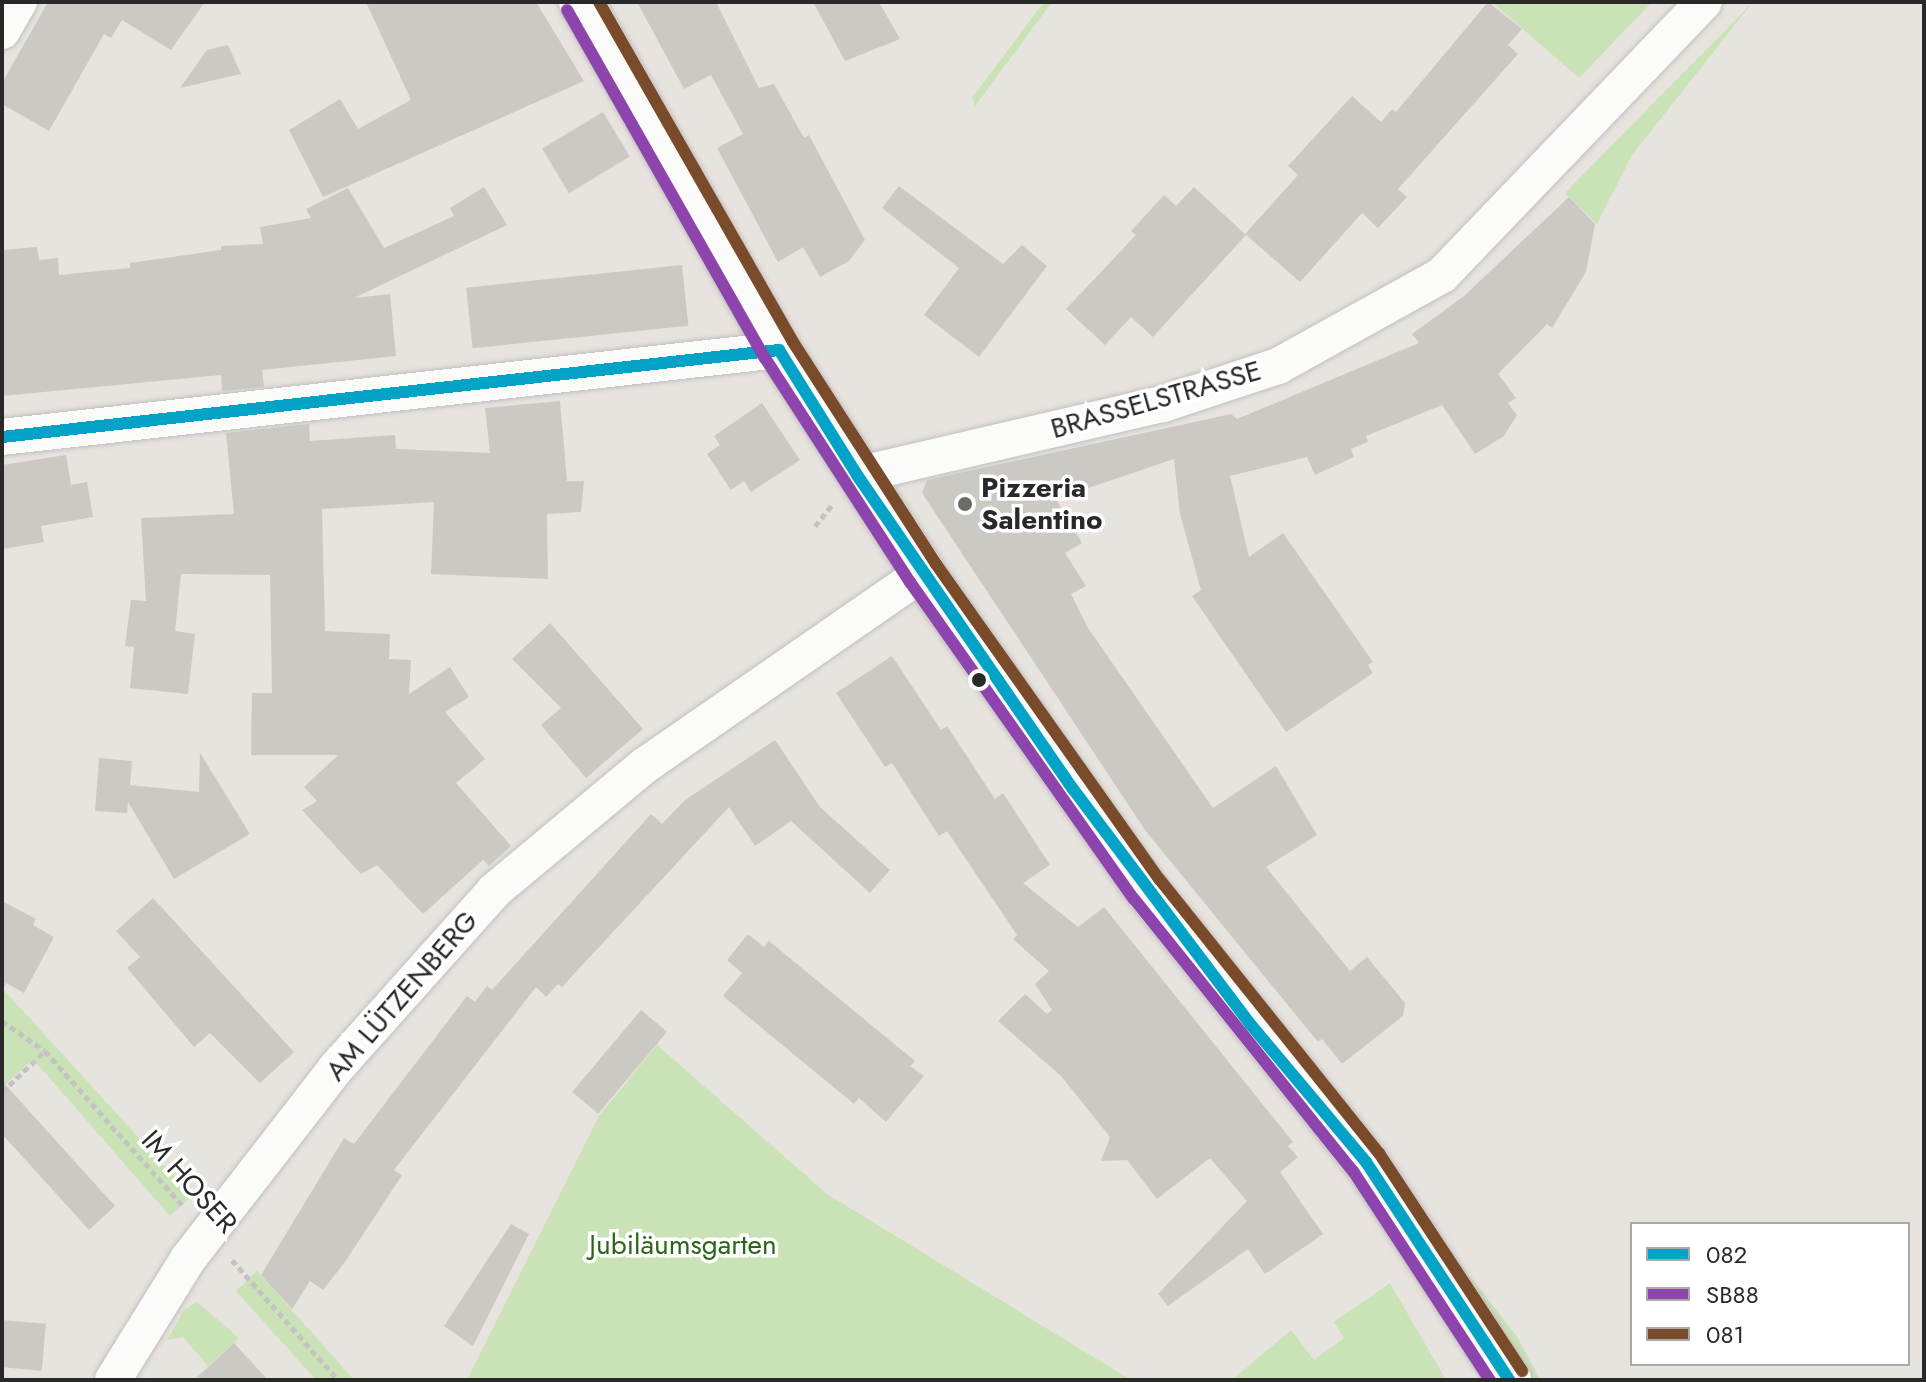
<!DOCTYPE html>
<meta charset="utf-8">
<style>
body{margin:0}
#map{position:relative;width:1926px;height:1382px;overflow:hidden;background:#e7e3de;font-family:Jost,sans-serif}
div>[style]{position:absolute}
.green>*{inset:0;background:#c9e3b6}
.building>*{inset:0;background:#ccc9c5;transform-origin:0 0}
.path>*{height:5px;margin-top:-2.5px;transform-origin:0;background:repeating-linear-gradient(90deg,#c4c3c2 0 6px,transparent 0 10px)}
.roads{filter:drop-shadow(0 0 2px #c0bfc0) drop-shadow(0 0 2px #c0bfc0)}
.minor>*{height:36px;margin:-18px;padding:0 18px;transform-origin:18px;border-radius:18px;background:#fbfbfa}
.secondary>*{height:44px;margin:-22px;padding:0 22px;transform-origin:22px;border-radius:22px;background:#fbfbfa}
.bus-1>*{height:12px;margin:-6px;padding:0 6px;transform-origin:6px;border-radius:6px;background:#02a3c6}
.bus-2>*{height:12px;margin:-6px;padding:0 6px;transform-origin:6px;border-radius:6px;background:#8e44ad}
.bus-3>*{height:12px;margin:-6px;padding:0 6px;transform-origin:6px;border-radius:6px;background:#7a4b2a}
.dots>*{width:22px;height:22px;translate:-50% -50%;box-sizing:border-box;border:4px solid #fff;border-radius:50%}
span{translate:-50% -50%;white-space:nowrap;text-align:center;line-height:1.15;-webkit-text-stroke:7px #fff;paint-order:stroke}
.street-label{font-size:28px;color:#292929}
.poi-label{font-size:28px;color:#292929;font-weight:700}
.left{translate:0 -50%;text-align:left}
.park-label{font-size:28px;color:#2a6618}
.frame{position:absolute;inset:0;border:4px solid #292929;pointer-events:none}
.legend{position:absolute;left:1630px;top:1222px;width:280px;height:144px;box-sizing:border-box;background:#fff;border:2px solid #a9a9a9;margin:0;padding:10px 14px;list-style:none;font-size:24px;color:#292929}
.legend li{display:flex;align-items:center;gap:16px;height:40px}
.legend b{width:40px;border:2px solid #a9a9a9}
</style>
<div id="map">
<div class="green">
<i style="clip-path:polygon(1044px 2px,1052px 2px,975px 106px,972px 98px)"></i>
<i style="clip-path:polygon(1492px 2px,1652px 2px,1579px 78px)"></i>
<i style="clip-path:polygon(1753px 2px,1632px 155px,1597px 224px,1565px 193px)"></i>
<i style="clip-path:polygon(2px 988px,192px 1196px,170px 1216px,33px 1059px,2px 1087px)"></i>
<i style="clip-path:polygon(657px 1045px,827px 1194px,1131px 1380px,467px 1380px,599px 1116px)"></i>
<i style="clip-path:polygon(1443px 1242px,1518px 1338px,1540px 1380px,1527px 1380px)"></i>
<i style="clip-path:polygon(257px 1271px,354px 1380px,316px 1380px,236px 1291px)"></i>
<i style="clip-path:polygon(1390px 1283px,1446px 1380px,1232px 1380px,1291px 1330px,1314px 1360px,1344px 1338px,1334px 1322px)"></i>
<i style="clip-path:polygon(197px 1302px,239px 1338px,208px 1366px,183px 1337px,167px 1340px,184px 1310px)"></i>
</div>
<div class="building">
<i style="clip-path:polygon(48px 2px,205px 2px,171px 50px,122px 20px,111px 38px,104px 34px,49px 131px,2px 104px,2px 83px)"></i>
<i style="clip-path:polygon(366px 2px,536px 2px,584px 81px,323px 197px,289px 130px,340px 99px,358px 129px,411px 100px)"></i>
<i style="clip-path:polygon(637px 2px,716px 2px,759px 88px,774px 84px,804px 138px,809px 135px,865px 240px,849px 261px,820px 277px,803px 247px,778px 262px,717px 148px,743px 134px,711px 75px,684px 89px)"></i>
<i style="clip-path:polygon(813px 2px,879px 2px,900px 39px,845px 61px)"></i>
<i style="clip-path:polygon(1488px 2px,1522px 29px,1508px 45px,1518px 54px,1398px 189px,1407px 197px,1378px 228px,1362px 213px,1300px 282px,1245px 234px,1298px 175px,1288px 166px,1352px 96px,1381px 122px,1392px 109px,1396px 112px)"></i>
<i style="clip-path:polygon(228px 45px,241px 74px,180px 88px,207px 50px)"></i>
<i style="left:603px;top:112px;width:52px;height:71px;rotate:59deg"></i>
<i style="clip-path:polygon(899px 186px,1003px 264px,1022px 245px,1047px 266px,979px 357px,924px 315px,959px 268px,882px 208px)"></i>
<i style="clip-path:polygon(484px 187px,507px 225px,354px 298px,390px 294px,396px 356px,262px 370px,264px 387px,222px 391px,221px 375px,2px 396px,2px 250px,37px 247px,39px 260px,58px 258px,59px 275px,130px 268px,130px 263px,221px 250px,221px 246px,263px 244px,260px 227px,311px 218px,306px 209px,348px 188px,384px 248px,454px 216px,450px 208px)"></i>
<i style="clip-path:polygon(1194px 187px,1246px 235px,1153px 337px,1131px 317px,1105px 345px,1066px 309px,1136px 235px,1131px 231px,1164px 195px,1176px 206px)"></i>
<i style="clip-path:polygon(1569px 197px,1595px 224px,1586px 272px,1552px 328px,1547px 324px,1498px 374px,1516px 398px,1508px 403px,1517px 415px,1504px 436px,1475px 454px,1442px 405px,1366px 436px,1368px 442px,1351px 449px,1354px 457px,1315px 475px,1307px 457px,1230px 476px,1249px 557px,1283px 533px,1373px 662px,1368px 665px,1373px 673px,1286px 732px,1192px 596px,1201px 590px,1180px 514px,1174px 459px,1056px 499px,1082px 543px,1065px 553px,1086px 586px,1071px 594px,1088px 628px,1213px 808px,1276px 766px,1317px 835px,1266px 867px,1350px 971px,1367px 957px,1405px 1003px,1403px 1016px,1342px 1064px,1322px 1039px,1318px 1042px,1145px 830px,922px 493px,927px 480px,1231px 414px,1237px 419px,1419px 343px,1412px 334px,1464px 296px)"></i>
<i style="left:682px;top:265px;width:61px;height:217px;rotate:84deg"></i>
<i style="clip-path:polygon(560px 401px,567px 481px,584px 481px,581px 512px,547px 514px,548px 579px,431px 574px,434px 502px,322px 509px,325px 631px,390px 634px,389px 659px,411px 660px,409px 694px,450px 667px,469px 697px,445px 712px,485px 759px,456px 783px,511px 846px,489px 866px,483px 860px,423px 914px,377px 865px,361px 874px,302px 810px,317px 801px,304px 787px,338px 755px,251px 755px,252px 693px,272px 693px,270px 575px,181px 574px,175px 631px,195px 634px,188px 694px,130px 688px,134px 647px,125px 646px,131px 600px,146px 601px,141px 518px,234px 514px,226px 433px,309px 424px,310px 441px,395px 435px,396px 449px,490px 453px,485px 408px)"></i>
<i style="clip-path:polygon(762px 403px,800px 460px,751px 492px,744px 481px,731px 490px,707px 454px,720px 445px,714px 436px)"></i>
<i style="clip-path:polygon(66px 455px,71px 485px,87px 482px,93px 517px,41px 526px,44px 542px,2px 549px,2px 465px)"></i>
<i style="clip-path:polygon(550px 623px,643px 729px,586px 778px,541px 725px,561px 708px,512px 659px)"></i>
<i style="clip-path:polygon(892px 656px,941px 730px,947px 726px,995px 799px,1003px 793px,1050px 865px,1023px 883px,1078px 927px,1104px 907px,1293px 1142px,1288px 1146px,1298px 1157px,1280px 1172px,1323px 1234px,1265px 1274px,1248px 1249px,1168px 1306px,1158px 1294px,1247px 1201px,1210px 1158px,1157px 1199px,1127px 1160px,1101px 1161px,1110px 1137px,1061px 1076px,998px 1021px,1025px 994px,1047px 1014px,1052px 1010px,1035px 984px,1049px 971px,1013px 939px,1017px 935px,947px 831px,939px 836px,892px 763px,885px 767px,836px 693px)"></i>
<i style="clip-path:polygon(775px 740px,820px 807px,890px 870px,870px 893px,791px 821px,755px 846px,729px 807px,562px 987px,558px 984px,546px 997px,536px 987px,394px 1170px,402px 1175px,345px 1262px,323px 1290px,310px 1281px,292px 1309px,261px 1275px,344px 1138px,354px 1144px,467px 996px,475px 1002px,487px 986px,492px 990px,651px 814px,662px 824px,685px 800px)"></i>
<i style="clip-path:polygon(200px 753px,250px 834px,174px 879px,128px 802px,127px 813px,95px 811px,99px 758px,132px 761px,130px 785px,199px 792px)"></i>
<i style="clip-path:polygon(153px 898px,294px 1052px,260px 1083px,210px 1033px,194px 1047px,127px 968px,140px 957px,116px 931px)"></i>
<i style="clip-path:polygon(2px 901px,36px 919px,33px 925px,54px 937px,24px 993px,6px 983px,2px 990px)"></i>
<i style="clip-path:polygon(748px 934px,764px 947px,769px 941px,915px 1061px,910px 1066px,924px 1076px,886px 1122px,859px 1098px,854px 1104px,723px 996px,742px 973px,727px 960px)"></i>
<i style="left:641px;top:1010px;width:34px;height:107px;rotate:40deg"></i>
<i style="clip-path:polygon(2px 1081px,115px 1206px,89px 1230px,2px 1134px)"></i>
<i style="clip-path:polygon(511px 1224px,529px 1234px,473px 1346px,444px 1326px)"></i>
<i style="left:2px;top:1320px;width:44px;height:47px;rotate:5deg"></i>
<i style="clip-path:polygon(234px 1343px,268px 1380px,194px 1380px)"></i>
</div>
<div class="path">
<i style="left:815px;top:526px;width:27px;rotate:-51deg"></i>
<i style="left:2px;top:1021px;width:52px;rotate:34.9deg"></i>
<i style="left:45px;top:1051px;width:206px;rotate:48.3deg"></i>
<i style="left:2px;top:1092px;width:59px;rotate:-43.6deg"></i>
<i style="left:232px;top:1260px;width:160px;rotate:48.5deg"></i>
</div>
<div class="roads">
<div class="minor">
<i style="left:2px;top:31px;width:34px;rotate:-60deg"></i>
<i style="left:2px;top:437px;width:782px;rotate:-6.39deg"></i>
<i style="left:857px;top:475px;width:314px;rotate:-13.1deg"></i>
<i style="left:1163px;top:404px;width:121px;rotate:-18.3deg"></i>
<i style="left:1278px;top:366px;width:188px;rotate:-29deg"></i>
<i style="left:1442px;top:275px;width:378px;rotate:-46.2deg"></i>
<i style="left:113px;top:1380px;width:142px;rotate:-58.2deg"></i>
<i style="left:188px;top:1259px;width:242px;rotate:-52.2deg"></i>
<i style="left:336px;top:1068px;width:237px;rotate:-48.2deg"></i>
<i style="left:494px;top:891px;width:195px;rotate:-39.8deg"></i>
<i style="left:644px;top:766px;width:339px;rotate:-34.7deg"></i>
</div>
<div class="secondary">
<i style="left:581px;top:2px;width:400px;rotate:60.4deg"></i>
<i style="left:779px;top:350px;width:265px;rotate:57.1deg"></i>
<i style="left:923px;top:573px;width:388px;rotate:54.8deg"></i>
<i style="left:1147px;top:890px;width:349px;rotate:51.2deg"></i>
<i style="left:1366px;top:1162px;width:261px;rotate:56.7deg"></i>
</div>
</div>
<div class="bus-1">
<i style="left:779px;top:350px;width:147px;rotate:58deg"></i>
<i style="left:857px;top:475px;width:381px;rotate:55.5deg"></i>
<i style="left:1073px;top:789px;width:296px;rotate:53deg"></i>
<i style="left:1251px;top:1025px;width:179px;rotate:50deg"></i>
<i style="left:1366px;top:1162px;width:261px;rotate:56.7deg"></i>
<i style="left:2px;top:437px;width:782px;rotate:-6.39deg"></i>
</div>
<div class="bus-2">
<i style="left:567px;top:10px;width:400px;rotate:60.4deg"></i>
<i style="left:765px;top:358px;width:267px;rotate:57.1deg"></i>
<i style="left:910px;top:582px;width:388px;rotate:54.8deg"></i>
<i style="left:1134px;top:899px;width:349px;rotate:51.2deg"></i>
<i style="left:1353px;top:1171px;width:250px;rotate:56.8deg"></i>
</div>
<div class="bus-3">
<i style="left:599px;top:2px;width:391px;rotate:60.3deg"></i>
<i style="left:793px;top:342px;width:264px;rotate:57.2deg"></i>
<i style="left:936px;top:564px;width:387px;rotate:54.7deg"></i>
<i style="left:1160px;top:880px;width:350px;rotate:51.3deg"></i>
<i style="left:1379px;top:1153px;width:261px;rotate:56.7deg"></i>
</div>
<div class="dots">
<i style="left:965px;top:504px;background:#6c6a68"></i>
<i style="left:979px;top:680px;background:#292929"></i>
</div>
<div class="street-label">
<span style="left:1156px;top:400px;rotate:-16deg">BRASSELSTRASSE</span>
<span style="left:402px;top:996px;rotate:-49deg">AM LÜTZENBERG</span>
<span style="left:189px;top:1182px;rotate:48deg">IM HOSER</span>
</div>
<div class="poi-label">
<span class="left" style="left:981px;top:504px">Pizzeria<br>Salentino</span>
</div>
<div class="park-label">
<span style="left:683px;top:1245px">Jubiläumsgarten</span>
</div>
<div class="frame"></div>
<ul class="legend">
<li><b style="height:10px;background:#02a3c6"></b>082</li>
<li><b style="height:10px;background:#8e44ad"></b>SB88</li>
<li><b style="height:10px;background:#7a4b2a"></b>081</li>
</ul>
</div>
